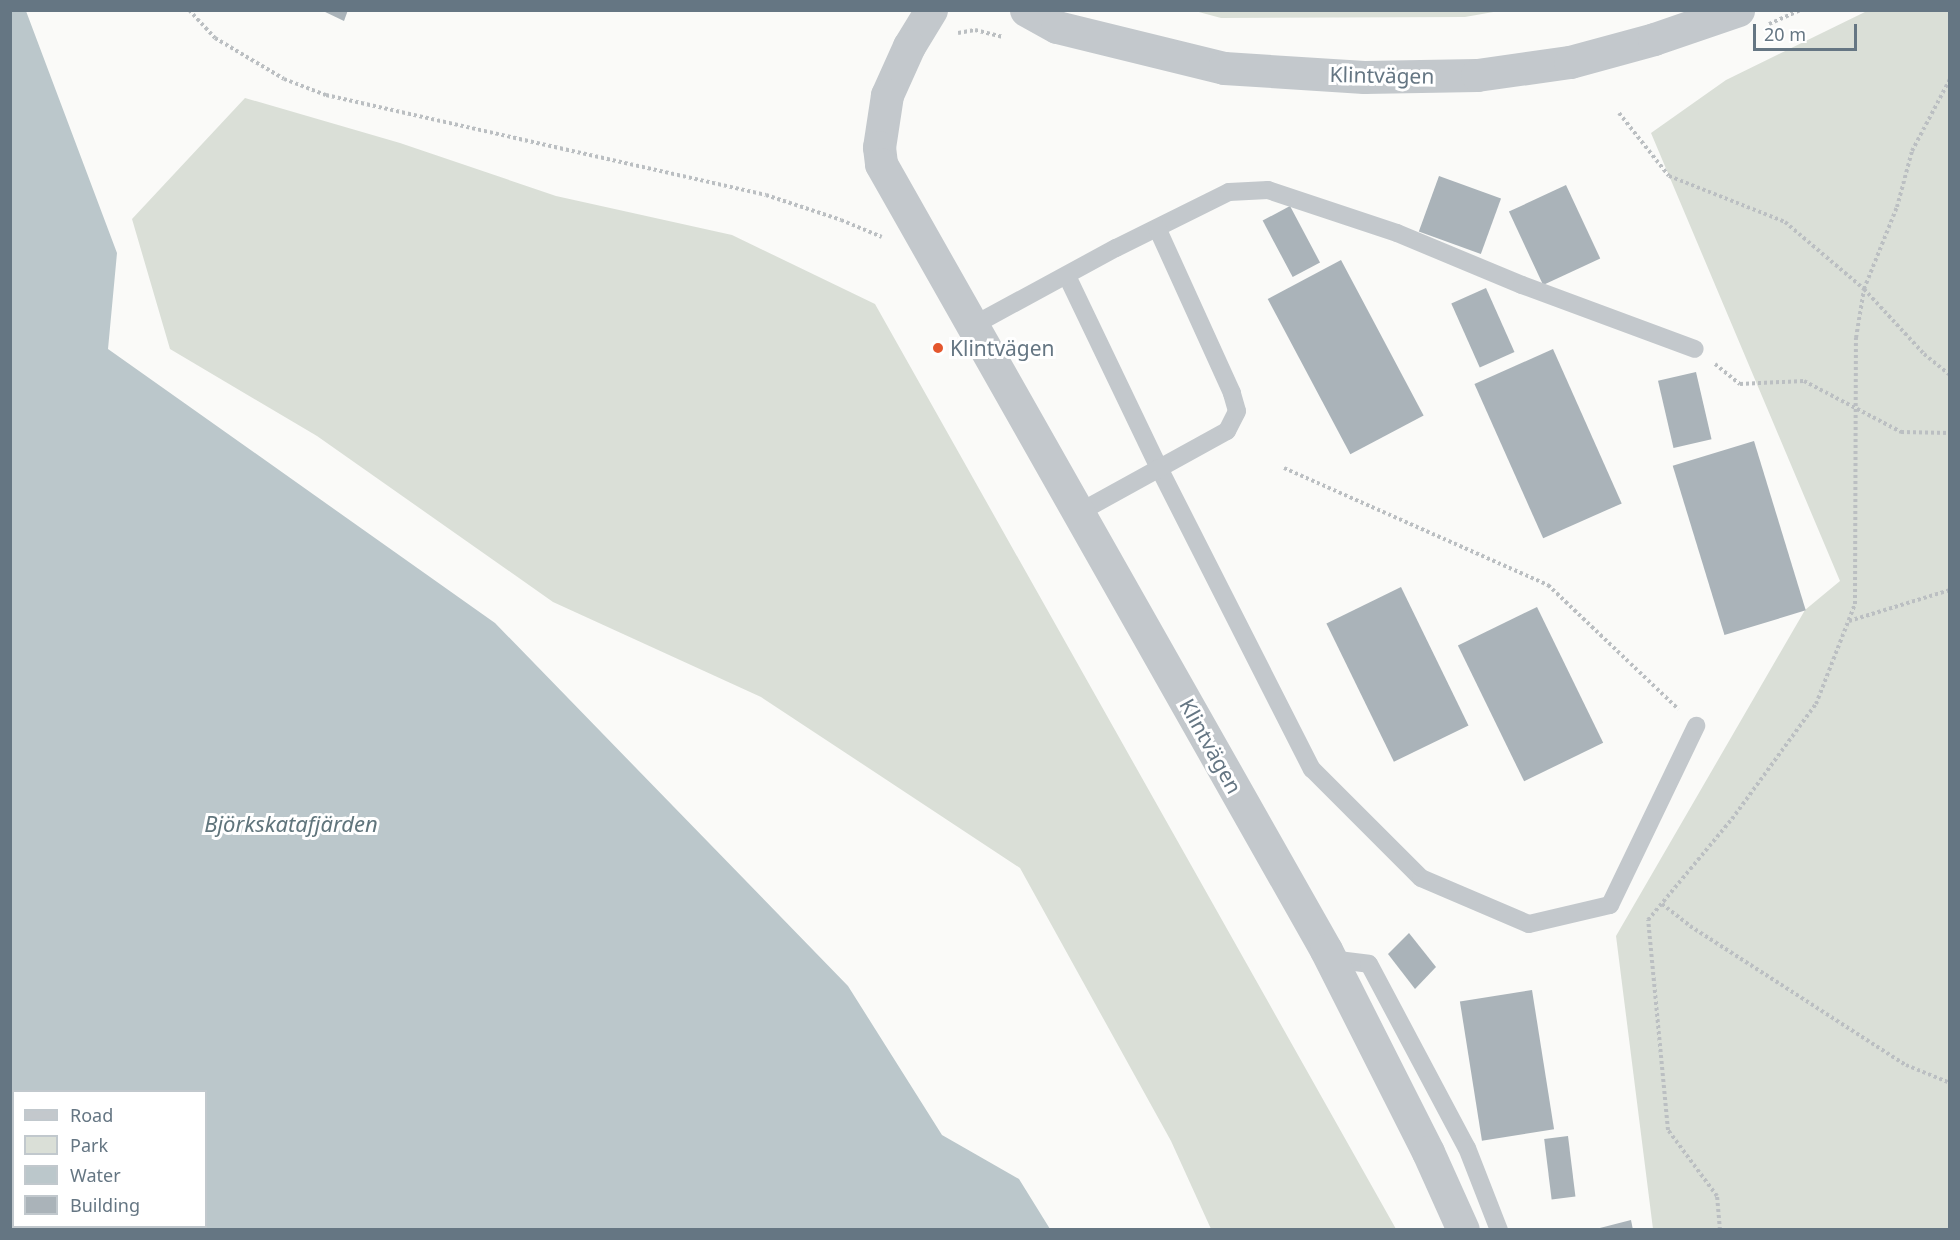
<!DOCTYPE html>
<meta charset="utf-8">
<style>
body{margin:0}
#map{position:relative;width:1960px;height:1240px;overflow:hidden;background:#fafaf8;font-family:"Noto Sans",sans-serif}
div>[style]{position:absolute}
.green>*{inset:0;background:#dadfd7}
.water>*{inset:0;background:#bbc7cb}
.building>*{inset:0;background:#aab3b9;transform-origin:0 0}
.path>*{height:4px;margin-top:-2px;transform-origin:0;background:repeating-linear-gradient(90deg,#bbbfc2 0 3px,transparent 0 6px)}
.service>*{height:18px;margin:-9px;padding:0 9px;transform-origin:9px;border-radius:9px;background:#c3c8cc}
.minor>*{height:33px;margin:-16.5px;padding:0 16.5px;transform-origin:16.5px;border-radius:16.5px;background:#c3c8cc}
.tertiary>*{height:33px;margin:-16.5px;padding:0 16.5px;transform-origin:16.5px;border-radius:16.5px;background:#c3c8cc}
.dots>*{width:16px;height:16px;translate:-50% -50%;box-sizing:border-box;border:3px solid #fff;border-radius:50%}
span{translate:-50% -50%;white-space:nowrap;text-align:center;line-height:1.15;-webkit-text-stroke:6px #fff;paint-order:stroke}
.street-label{font-size:21px;color:#657683}
.poi-label{font-size:21px;color:#657683}
.left{translate:0 -50%;text-align:left}
.water-label{font-size:22px;color:#60757c;font-style:italic}
.frame{position:absolute;inset:0;border:12px solid #657683;pointer-events:none}
.legend{position:absolute;left:12px;top:1090px;width:195px;height:138px;box-sizing:border-box;background:#fff;border:2px solid #c1c8cd;margin:0;padding:8px 10px;list-style:none;font-size:18px;color:#657683}
.legend li{display:flex;align-items:center;gap:12px;height:30px}
.legend b{width:30px;border:2px solid #c1c8cd}
.scale{position:absolute;left:1753px;top:24px;width:104px;height:27px;box-sizing:border-box;border:3px solid #657683;border-top:0;padding-left:8px;font-size:18px;line-height:21px;white-space:nowrap;color:#657683;-webkit-text-stroke:4px #fff;paint-order:stroke}
</style>
<div id="map">
<div class="green">
<i style="clip-path:polygon(1195px 11px,1499px 11px,1465px 17px,1221px 18px)"></i>
<i style="clip-path:polygon(1867px 11px,1949px 11px,1949px 1229px,1653px 1229px,1616px 936px,1805px 610px,1840px 581px,1651px 133px,1726px 80px)"></i>
<i style="clip-path:polygon(245px 98px,400px 143px,556px 196px,732px 235px,875px 304px,1396px 1229px,1211px 1229px,1171px 1141px,1020px 868px,761px 697px,553px 602px,317px 436px,170px 349px,132px 219px)"></i>
</div>
<div class="water">
<i style="clip-path:polygon(evenodd,10px 11px,26px 11px,117px 253px,108px 349px,495px 623px,848px 986px,942px 1135px,1019px 1179px,1050px 1229px,11px 1229px,10px 11px,14px 1092px,206px 1092px,206px 1226px,14px 1226px,14px 1092px)"></i>
</div>
<div class="building">
<i style="clip-path:polygon(321px 10px,348px 10px,344px 21px)"></i>
<i style="left:1439px;top:176px;width:66px;height:59px;rotate:20deg"></i>
<i style="left:1566px;top:185px;width:81px;height:63px;rotate:65deg"></i>
<i style="left:1290px;top:206px;width:64px;height:31px;rotate:62deg"></i>
<i style="left:1341px;top:260px;width:176px;height:83px;rotate:62deg"></i>
<i style="left:1486px;top:288px;width:70px;height:38px;rotate:66deg"></i>
<i style="left:1553px;top:349px;width:169px;height:86px;rotate:66deg"></i>
<i style="left:1696px;top:372px;width:69px;height:39px;rotate:77deg"></i>
<i style="left:1754px;top:441px;width:177px;height:85px;rotate:73deg"></i>
<i style="left:1401px;top:587px;width:154px;height:83px;rotate:64deg"></i>
<i style="left:1537px;top:607px;width:151px;height:88px;rotate:64deg"></i>
<i style="clip-path:polygon(1409px 933px,1436px 967px,1415px 989px,1388px 954px)"></i>
<i style="left:1532px;top:990px;width:141px;height:73px;rotate:81deg"></i>
<i style="left:1568px;top:1136px;width:61px;height:24px;rotate:83deg"></i>
<i style="clip-path:polygon(1631px 1220px,1633px 1230px,1596px 1230px,1596px 1229px)"></i>
</div>
<div class="path">
<i style="left:189px;top:10px;width:38px;rotate:47deg"></i>
<i style="left:215px;top:38px;width:80px;rotate:30.7deg"></i>
<i style="left:284px;top:79px;width:45px;rotate:20.9deg"></i>
<i style="left:326px;top:95px;width:451px;rotate:12.8deg"></i>
<i style="left:766px;top:195px;width:79px;rotate:18.4deg"></i>
<i style="left:841px;top:220px;width:44px;rotate:22.5deg"></i>
<i style="left:1769px;top:24px;width:34px;rotate:-24deg"></i>
<i style="left:958px;top:33px;width:17px;rotate:-10deg"></i>
<i style="left:975px;top:30px;width:29px;rotate:14deg"></i>
<i style="left:1619px;top:113px;width:80px;rotate:51.6deg"></i>
<i style="left:1669px;top:176px;width:125px;rotate:21.6deg"></i>
<i style="left:1785px;top:222px;width:104px;rotate:40.3deg"></i>
<i style="left:1864px;top:289px;width:88px;rotate:47.3deg"></i>
<i style="left:1924px;top:354px;width:33px;rotate:39deg"></i>
<i style="left:1715px;top:364px;width:32px;rotate:39deg"></i>
<i style="left:1740px;top:384px;width:64px;rotate:-2.7deg"></i>
<i style="left:1804px;top:381px;width:110px;rotate:27.7deg"></i>
<i style="left:1901px;top:432px;width:49px;rotate:1.2deg"></i>
<i style="left:1284px;top:468px;width:289px;rotate:23.9deg"></i>
<i style="left:1548px;top:585px;width:180px;rotate:43.6deg"></i>
<i style="left:1849px;top:621px;width:106px;rotate:-17.1deg"></i>
<i style="left:1662px;top:904px;width:36px;rotate:38deg"></i>
<i style="left:1690px;top:926px;width:257px;rotate:32.8deg"></i>
<i style="left:1906px;top:1065px;width:48px;rotate:22.2deg"></i>
<i style="left:1720px;top:1230px;width:34px;rotate:-95deg"></i>
<i style="left:1717px;top:1196px;width:82px;rotate:-126.6deg"></i>
<i style="left:1668px;top:1130px;width:211px;rotate:-95.4deg"></i>
<i style="left:1648px;top:920px;width:131px;rotate:-50.3deg"></i>
<i style="left:1732px;top:819px;width:142px;rotate:-53.9deg"></i>
<i style="left:1816px;top:704px;width:107px;rotate:-68.7deg"></i>
<i style="left:1855px;top:604px;width:266px;rotate:-89.8deg"></i>
<i style="left:1856px;top:338px;width:50px;rotate:-80.7deg"></i>
<i style="left:1864px;top:289px;width:88px;rotate:-68.1deg"></i>
<i style="left:1897px;top:207px;width:58px;rotate:-75deg"></i>
<i style="left:1912px;top:151px;width:81px;rotate:-62.2deg"></i>
</div>
<div class="service">
<i style="left:1067px;top:276px;width:213px;rotate:64.4deg"></i>
<i style="left:1159px;top:468px;width:338px;rotate:63.1deg"></i>
<i style="left:1312px;top:769px;width:154px;rotate:45deg"></i>
<i style="left:1421px;top:878px;width:117px;rotate:23.1deg"></i>
<i style="left:1529px;top:924px;width:83px;rotate:-13.2deg"></i>
<i style="left:1610px;top:905px;width:199px;rotate:-64.3deg"></i>
<i style="left:974px;top:325px;width:162px;rotate:-28.5deg"></i>
<i style="left:1116px;top:248px;width:126px;rotate:-26.4deg"></i>
<i style="left:1229px;top:192px;width:39px;rotate:-3deg"></i>
<i style="left:1268px;top:190px;width:136px;rotate:18.4deg"></i>
<i style="left:1397px;top:233px;width:135px;rotate:22.6deg"></i>
<i style="left:1522px;top:285px;width:184px;rotate:20.3deg"></i>
<i style="left:1080px;top:512px;width:168px;rotate:-28.9deg"></i>
<i style="left:1227px;top:431px;width:22px;rotate:-63deg"></i>
<i style="left:1237px;top:411px;width:19px;rotate:-106deg"></i>
<i style="left:1232px;top:393px;width:181px;rotate:-114.4deg"></i>
<i style="left:1330px;top:959px;width:39px;rotate:7deg"></i>
<i style="left:1369px;top:964px;width:208px;rotate:62deg"></i>
<i style="left:1467px;top:1148px;width:88px;rotate:68.7deg"></i>
</div>
<div class="minor">
<i style="left:931px;top:10px;width:42px;rotate:121.4deg"></i>
<i style="left:909px;top:46px;width:54px;rotate:114.2deg"></i>
<i style="left:887px;top:95px;width:53px;rotate:98.7deg"></i>
<i style="left:879px;top:147px;width:17px;rotate:83deg"></i>
<i style="left:881px;top:164px;width:903px;rotate:60.48deg"></i>
<i style="left:1326px;top:950px;width:226px;rotate:63.2deg"></i>
<i style="left:1428px;top:1152px;width:85px;rotate:65.8deg"></i>
</div>
<div class="tertiary">
<i style="left:1026px;top:10px;width:35px;rotate:29deg"></i>
<i style="left:1057px;top:27px;width:172px;rotate:13.8deg"></i>
<i style="left:1224px;top:68px;width:140px;rotate:3.7deg"></i>
<i style="left:1364px;top:77px;width:113px;rotate:-1deg"></i>
<i style="left:1477px;top:75px;width:94px;rotate:-8deg"></i>
<i style="left:1570px;top:62px;width:87px;rotate:-15.3deg"></i>
<i style="left:1654px;top:39px;width:89px;rotate:-19deg"></i>
</div>
<div class="dots">
<i style="left:938px;top:348px;background:#e4572e"></i>
</div>
<div class="street-label">
<span style="left:1382px;top:75px;rotate:1deg">Klintvägen</span>
<span style="left:1211px;top:746px;rotate:61deg">Klintvägen</span>
</div>
<div class="poi-label">
<span class="left" style="left:950px;top:348px">Klintvägen</span>
</div>
<div class="water-label">
<span style="left:291px;top:824px">Björkskatafjärden</span>
</div>
<div class="frame"></div>
<ul class="legend">
<li><b style="height:8px;background:#c3c8cc"></b>Road</li>
<li><b style="height:16px;background:#dadfd7"></b>Park</li>
<li><b style="height:16px;background:#bbc7cb"></b>Water</li>
<li><b style="height:16px;background:#aab3b9"></b>Building</li>
</ul>
<div class="scale">20 m</div>
</div>
